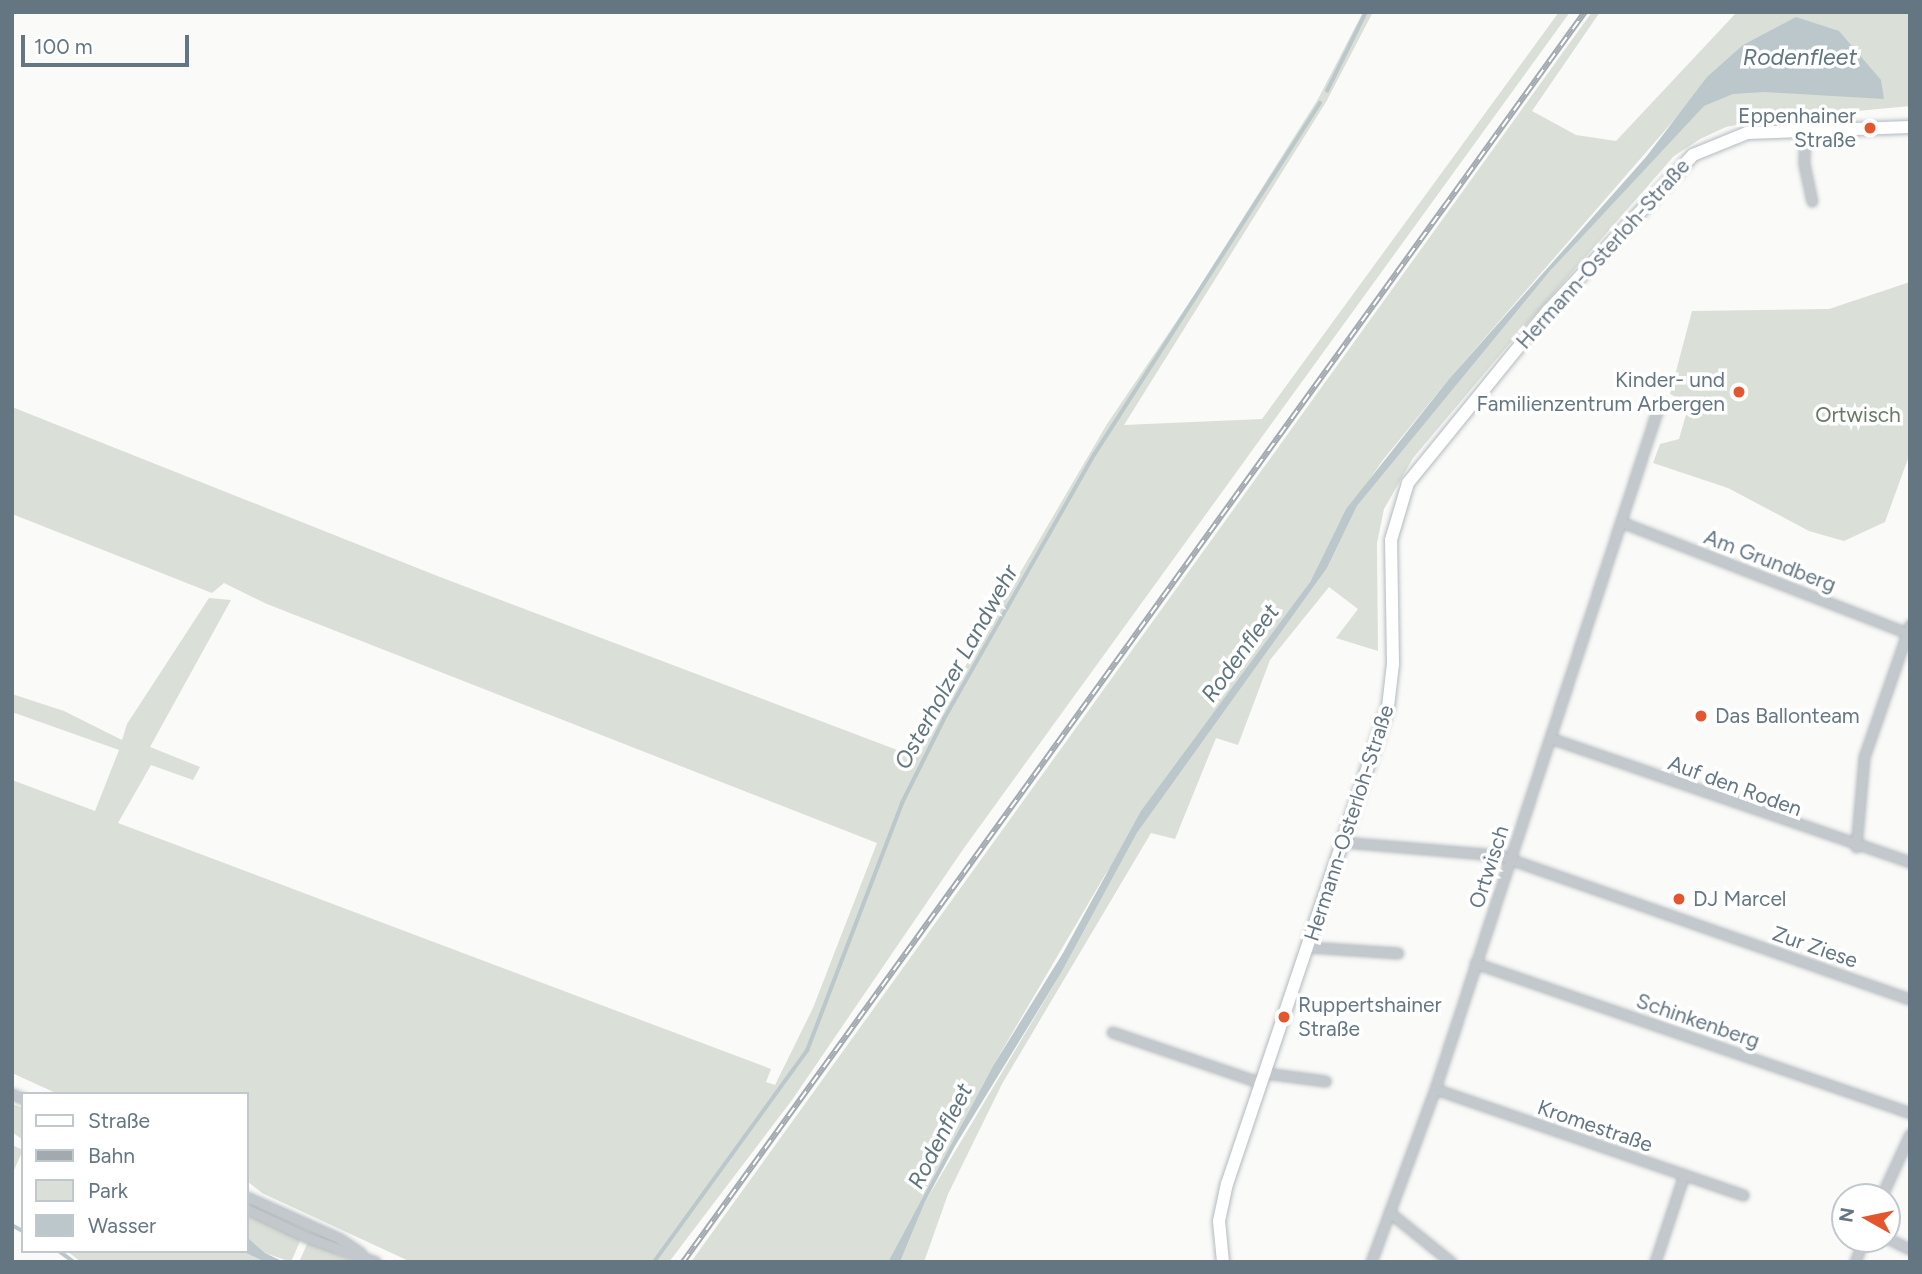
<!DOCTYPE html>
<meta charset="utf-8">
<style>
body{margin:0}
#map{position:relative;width:1922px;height:1274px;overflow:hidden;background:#fafaf8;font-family:Figtree,sans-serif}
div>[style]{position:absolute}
.green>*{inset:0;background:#dadfd7;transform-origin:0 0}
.water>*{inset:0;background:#bbc7cb}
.stream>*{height:3.5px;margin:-1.75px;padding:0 1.75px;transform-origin:1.75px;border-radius:1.75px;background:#bbc7cb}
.roads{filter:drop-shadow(0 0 2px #b3babf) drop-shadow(0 0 2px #b3babf)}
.street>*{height:9px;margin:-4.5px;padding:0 4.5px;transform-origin:4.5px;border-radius:4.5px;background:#c3c8cc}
.secondary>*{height:12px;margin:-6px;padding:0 6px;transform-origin:6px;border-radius:6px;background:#fff}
.rail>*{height:6px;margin-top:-3px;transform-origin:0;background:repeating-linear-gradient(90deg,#fff 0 10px,#a2aab0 0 20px);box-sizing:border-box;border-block:2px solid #a2aab0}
.dots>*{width:19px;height:19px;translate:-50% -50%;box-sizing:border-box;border:4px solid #fff;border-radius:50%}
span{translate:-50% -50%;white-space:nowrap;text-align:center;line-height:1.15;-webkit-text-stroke:7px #fff;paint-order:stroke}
.poi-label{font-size:21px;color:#657683}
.right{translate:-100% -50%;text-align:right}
.left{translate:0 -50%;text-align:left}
.street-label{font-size:21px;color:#657683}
.park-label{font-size:21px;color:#687a64}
.water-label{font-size:23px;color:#60757c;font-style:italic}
.frame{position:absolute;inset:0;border:14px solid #657683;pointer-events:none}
.legend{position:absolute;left:21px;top:1092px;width:228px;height:161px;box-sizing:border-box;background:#fff;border:2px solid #c1c8cd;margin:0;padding:9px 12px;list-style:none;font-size:21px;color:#657683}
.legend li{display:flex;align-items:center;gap:14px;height:35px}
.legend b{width:35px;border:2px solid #c1c8cd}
.north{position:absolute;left:1831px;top:1183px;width:70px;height:70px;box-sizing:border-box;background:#fff;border:2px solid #c1c8cd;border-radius:50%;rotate:279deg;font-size:19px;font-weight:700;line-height:28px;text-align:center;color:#657683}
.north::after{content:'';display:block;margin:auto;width:24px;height:32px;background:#e4572e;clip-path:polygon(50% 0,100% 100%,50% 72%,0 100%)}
.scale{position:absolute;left:21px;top:35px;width:168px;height:32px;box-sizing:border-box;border:4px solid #657683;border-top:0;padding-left:9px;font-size:21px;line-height:24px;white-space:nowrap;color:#657683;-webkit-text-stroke:5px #fff;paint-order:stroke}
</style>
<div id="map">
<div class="green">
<i style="clip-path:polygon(1363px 12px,1373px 12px,1326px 102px,1124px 425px,1262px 419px,1559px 12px,1570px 12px,964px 848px,792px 1100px,669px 1262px,411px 1262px,262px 1193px,247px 1181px,247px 1094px,58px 1094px,12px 1073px,12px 780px,95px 811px,119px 750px,12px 712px,12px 694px,64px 711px,122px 740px,127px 724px,209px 598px,231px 600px,150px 747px,200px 767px,193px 780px,151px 765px,118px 823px,771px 1069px,766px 1082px,775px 1085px,813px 1008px,877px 843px,267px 604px,224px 583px,212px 593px,12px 514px,12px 407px,440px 577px,913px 756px,1107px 424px,1195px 294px,1318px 99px)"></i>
<i style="clip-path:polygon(1592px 12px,1600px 12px,1532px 111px,1576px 135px,1616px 141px,1737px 12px,1910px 12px,1910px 106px,1761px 120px,1726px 127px,1700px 139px,1674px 156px,1505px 349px,1413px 458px,1384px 509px,1377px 543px,1378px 651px,1336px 638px,1358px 609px,1329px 587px,1270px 660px,1238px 745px,1216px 738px,1175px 839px,1151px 833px,1002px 1084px,948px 1194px,924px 1262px,900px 1262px,925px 1202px,1061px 973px,1137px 833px,1327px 568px,1357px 506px,1550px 271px,1688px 119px,1681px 112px,1449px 379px,1383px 460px,1339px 523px,1310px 582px,1105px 875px,993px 1066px,888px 1262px,691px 1262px)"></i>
<i style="clip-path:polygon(1910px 282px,1910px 453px,1885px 522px,1844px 541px,1809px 531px,1728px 488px,1653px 463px,1660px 444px,1679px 439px,1689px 404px,1670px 394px,1692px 311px,1829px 309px)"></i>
<i style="clip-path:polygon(12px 1104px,23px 1108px,23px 1140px,12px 1132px)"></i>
<i style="left:12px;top:1145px;width:12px;height:76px;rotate:24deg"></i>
<i style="clip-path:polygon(247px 1214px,301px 1239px,291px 1262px,265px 1253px,247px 1237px)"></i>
<i style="clip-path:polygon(308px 1242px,320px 1247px,357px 1262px,299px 1262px)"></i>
<i style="clip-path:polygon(67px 1251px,242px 1251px,265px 1262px,81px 1262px)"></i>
</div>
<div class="water">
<i style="clip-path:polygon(1796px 17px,1839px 31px,1881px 80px,1884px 99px,1764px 92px,1733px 94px,1704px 106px,1550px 271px,1357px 506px,1327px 568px,1137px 833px,1061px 973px,955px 1146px,925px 1202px,900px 1262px,888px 1262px,993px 1066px,1063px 953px,1141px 811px,1310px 582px,1346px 509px,1449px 379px,1646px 157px,1707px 77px,1743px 45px)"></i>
<i style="clip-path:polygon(247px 1237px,265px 1253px,284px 1262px,265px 1262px,242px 1251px,247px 1251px)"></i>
</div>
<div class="stream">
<i style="left:1327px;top:91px;width:88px;rotate:-63.7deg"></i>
<i style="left:12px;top:1225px;width:13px;rotate:29deg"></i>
<i style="left:59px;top:1251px;width:19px;rotate:36deg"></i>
<i style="left:654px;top:1262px;width:261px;rotate:-54.1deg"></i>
<i style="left:807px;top:1051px;width:266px;rotate:-69deg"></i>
<i style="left:902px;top:803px;width:94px;rotate:-63.4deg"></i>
<i style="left:944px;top:719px;width:304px;rotate:-60.4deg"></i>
<i style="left:1094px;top:455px;width:418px;rotate:-57.3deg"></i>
</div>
<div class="roads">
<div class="street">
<i style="left:1805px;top:130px;width:34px;rotate:92deg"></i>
<i style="left:1804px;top:164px;width:38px;rotate:78deg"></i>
<i style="left:1621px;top:522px;width:307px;rotate:21.2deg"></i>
<i style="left:1550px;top:738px;width:381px;rotate:19deg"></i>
<i style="left:1342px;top:842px;width:157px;rotate:4.8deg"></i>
<i style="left:1498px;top:855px;width:436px;rotate:19.3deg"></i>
<i style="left:1856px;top:847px;width:90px;rotate:-84.9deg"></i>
<i style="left:1864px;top:757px;width:140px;rotate:-70.8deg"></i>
<i style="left:1309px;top:947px;width:89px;rotate:3.9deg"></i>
<i style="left:1475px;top:963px;width:460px;rotate:19deg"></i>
<i style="left:1112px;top:1032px;width:157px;rotate:18.9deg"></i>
<i style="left:1265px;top:1073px;width:61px;rotate:7.6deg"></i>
<i style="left:1435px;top:1089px;width:326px;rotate:19deg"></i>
<i style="left:12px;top:1094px;width:12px;rotate:24deg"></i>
<i style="left:247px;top:1197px;width:102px;rotate:24.3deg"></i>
<i style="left:340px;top:1239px;width:25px;rotate:34deg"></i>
<i style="left:1881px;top:1197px;width:69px;rotate:-65.3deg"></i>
<i style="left:247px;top:1209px;width:65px;rotate:25.4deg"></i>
<i style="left:306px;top:1237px;width:74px;rotate:19.7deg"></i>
<i style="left:1389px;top:1212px;width:80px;rotate:38.9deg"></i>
<i style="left:1887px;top:1238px;width:25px;rotate:26deg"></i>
<i style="left:1371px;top:1262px;width:184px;rotate:-69.7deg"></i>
<i style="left:1435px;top:1089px;width:723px;rotate:-71.87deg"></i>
<i style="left:1655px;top:1262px;width:92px;rotate:-71.6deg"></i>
<i style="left:1855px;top:1262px;width:25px;rotate:-69deg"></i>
</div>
<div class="secondary">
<i style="left:1223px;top:1262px;width:41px;rotate:-95.6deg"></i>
<i style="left:1219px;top:1221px;width:38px;rotate:-78deg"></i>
<i style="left:1227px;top:1184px;width:503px;rotate:-71.35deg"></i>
<i style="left:1388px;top:707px;width:43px;rotate:-83.4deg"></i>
<i style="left:1393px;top:664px;width:124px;rotate:-90.9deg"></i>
<i style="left:1391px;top:540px;width:59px;rotate:-73.4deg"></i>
<i style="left:1408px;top:483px;width:222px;rotate:-50.9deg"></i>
<i style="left:1548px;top:311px;width:213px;rotate:-47.1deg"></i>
<i style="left:1693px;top:155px;width:58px;rotate:-22.2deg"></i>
<i style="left:1747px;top:133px;width:163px;rotate:-2.1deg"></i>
</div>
</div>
<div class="rail">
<i style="left:683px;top:1262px;width:1541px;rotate:-54.19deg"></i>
</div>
<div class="dots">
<i style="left:1870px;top:128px;background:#e4572e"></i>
<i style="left:1739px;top:392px;background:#e4572e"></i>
<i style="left:1701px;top:716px;background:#e4572e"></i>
<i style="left:1679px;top:899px;background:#e4572e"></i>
<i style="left:1284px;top:1017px;background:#e4572e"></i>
</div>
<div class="poi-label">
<span class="right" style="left:1856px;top:128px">Eppenhainer<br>Straße</span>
<span class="right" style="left:1725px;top:392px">Kinder- und<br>Familienzentrum Arbergen</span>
<span class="left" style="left:1715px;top:716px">Das Ballonteam</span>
<span class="left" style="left:1693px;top:899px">DJ Marcel</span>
<span class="left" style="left:1298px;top:1017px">Ruppertshainer<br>Straße</span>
</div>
<div class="street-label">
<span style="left:1603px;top:254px;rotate:-48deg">Hermann-Osterloh-Straße</span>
<span style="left:1770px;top:561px;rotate:21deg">Am Grundberg</span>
<span style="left:1735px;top:786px;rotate:20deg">Auf den Roden</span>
<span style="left:1349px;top:823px;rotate:-72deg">Hermann-Osterloh-Straße</span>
<span style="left:1489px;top:867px;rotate:-72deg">Ortwisch</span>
<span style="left:1815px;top:947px;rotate:19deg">Zur Ziese</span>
<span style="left:1698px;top:1021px;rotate:19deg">Schinkenberg</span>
<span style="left:1595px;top:1126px;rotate:19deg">Kromestraße</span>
</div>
<div class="park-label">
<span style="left:1858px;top:415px">Ortwisch</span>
</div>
<div class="water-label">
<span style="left:1800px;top:57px">Rodenfleet</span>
<span style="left:1240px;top:653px;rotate:-54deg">Rodenfleet</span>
<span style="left:956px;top:667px;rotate:-61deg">Osterholzer Landwehr</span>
<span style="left:940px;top:1136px;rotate:-63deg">Rodenfleet</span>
</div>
<div class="frame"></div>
<ul class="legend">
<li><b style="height:9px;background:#fff"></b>Straße</li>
<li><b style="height:9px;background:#a2aab0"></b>Bahn</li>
<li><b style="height:19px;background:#dadfd7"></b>Park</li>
<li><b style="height:19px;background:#bbc7cb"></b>Wasser</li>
</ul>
<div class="north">N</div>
<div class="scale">100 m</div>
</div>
